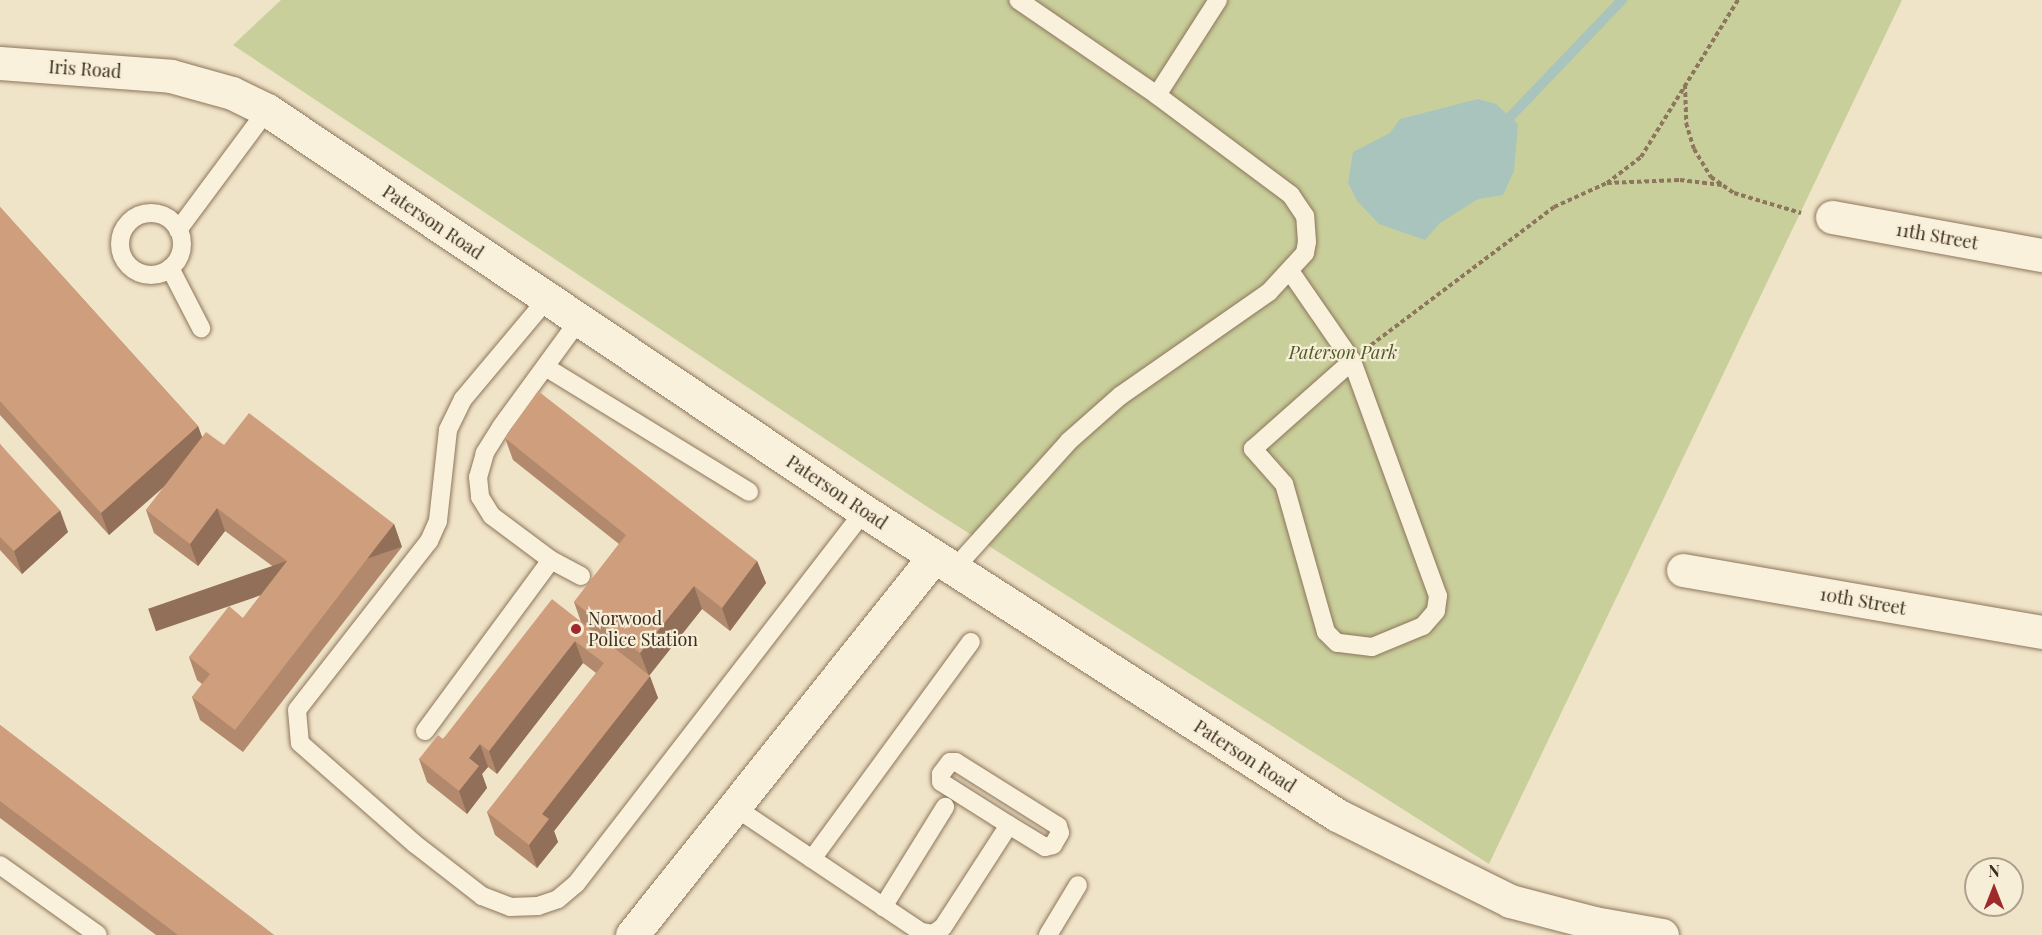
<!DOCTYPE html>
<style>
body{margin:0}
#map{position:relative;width:2042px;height:935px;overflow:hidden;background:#f0e4c8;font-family:"Playfair Display",serif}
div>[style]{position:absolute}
.green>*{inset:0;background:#c9cf9b}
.water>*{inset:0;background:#a9c4bc}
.stream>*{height:10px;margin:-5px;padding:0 5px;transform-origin:5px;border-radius:5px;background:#a9c4bc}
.path>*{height:4px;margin-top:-2px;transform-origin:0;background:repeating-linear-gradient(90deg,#8d765c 0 4.5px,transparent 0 7.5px)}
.roads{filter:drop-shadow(0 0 2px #8d765c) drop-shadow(0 0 2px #8d765c)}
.service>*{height:18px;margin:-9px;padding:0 9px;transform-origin:9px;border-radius:9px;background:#faf1dc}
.service>.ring{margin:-9px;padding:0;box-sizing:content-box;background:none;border:18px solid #faf1dc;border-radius:50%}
.minor>*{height:33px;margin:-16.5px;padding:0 16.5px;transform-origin:16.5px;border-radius:16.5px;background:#faf1dc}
.wall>*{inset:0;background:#b2896c}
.shaded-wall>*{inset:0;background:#916f58;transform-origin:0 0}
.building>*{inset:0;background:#cf9f7d}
.dots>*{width:16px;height:16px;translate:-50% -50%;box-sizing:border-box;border:3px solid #f7eed8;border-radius:50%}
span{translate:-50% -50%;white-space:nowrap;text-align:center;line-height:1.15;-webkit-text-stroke:4.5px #f7eed8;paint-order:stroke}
.street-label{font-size:18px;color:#3d2e20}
.park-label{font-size:18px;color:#4d5a26;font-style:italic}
.poi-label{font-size:18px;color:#3d2e20}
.left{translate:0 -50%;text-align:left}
.north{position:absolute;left:1964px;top:857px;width:60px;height:60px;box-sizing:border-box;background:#f7eed8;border:2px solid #ada18e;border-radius:50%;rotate:0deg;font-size:16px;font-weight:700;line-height:24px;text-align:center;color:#3d2e20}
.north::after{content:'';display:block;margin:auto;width:21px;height:27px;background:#9e2a2b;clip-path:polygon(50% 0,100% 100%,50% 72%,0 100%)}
</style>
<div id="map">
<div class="green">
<i style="clip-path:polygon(281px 0,1902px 0,1489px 864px,926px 506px,233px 45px)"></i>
</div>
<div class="water">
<i style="clip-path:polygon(1478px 99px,1496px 104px,1518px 124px,1514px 171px,1503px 195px,1478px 199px,1440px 223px,1425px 240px,1379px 224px,1357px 201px,1348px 183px,1353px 152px,1390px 133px,1400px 119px)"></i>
</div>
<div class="stream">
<i style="left:1511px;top:116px;width:161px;rotate:-46.3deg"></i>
</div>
<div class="path">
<i style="left:1685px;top:85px;width:38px;rotate:88deg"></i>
<i style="left:1686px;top:123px;width:27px;rotate:73deg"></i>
<i style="left:1694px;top:149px;width:33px;rotate:59deg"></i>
<i style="left:1711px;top:177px;width:28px;rotate:35deg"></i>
<i style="left:1734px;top:193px;width:70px;rotate:16.6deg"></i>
<i style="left:1607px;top:183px;width:73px;rotate:-2.4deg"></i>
<i style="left:1680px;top:180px;width:42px;rotate:6.8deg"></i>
<i style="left:1371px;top:345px;width:229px;rotate:-37deg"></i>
<i style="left:1554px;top:207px;width:58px;rotate:-24.4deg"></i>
<i style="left:1607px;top:183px;width:43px;rotate:-37.4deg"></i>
<i style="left:1641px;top:157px;width:185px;rotate:-58.3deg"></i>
</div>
<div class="roads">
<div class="service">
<i style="left:1157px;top:95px;width:113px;rotate:-57.3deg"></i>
<i class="ring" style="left:120px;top:213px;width:44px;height:44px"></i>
<i style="left:178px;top:230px;width:149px;rotate:-53.4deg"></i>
<i style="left:170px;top:268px;width:68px;rotate:62.7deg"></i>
<i style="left:1290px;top:271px;width:109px;rotate:55.4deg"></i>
<i style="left:1352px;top:361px;width:250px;rotate:69.9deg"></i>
<i style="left:1438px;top:596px;width:15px;rotate:98deg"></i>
<i style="left:1436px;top:611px;width:20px;rotate:131deg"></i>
<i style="left:1423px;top:626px;width:55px;rotate:157.6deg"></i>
<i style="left:1372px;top:647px;width:35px;rotate:-173deg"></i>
<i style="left:1337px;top:643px;width:16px;rotate:-135deg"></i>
<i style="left:1326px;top:632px;width:154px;rotate:-105.8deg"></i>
<i style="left:1284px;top:484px;width:47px;rotate:-131.5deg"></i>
<i style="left:1253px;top:449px;width:132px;rotate:-41.6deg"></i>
<i style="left:547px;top:299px;width:131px;rotate:130deg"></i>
<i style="left:463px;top:399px;width:34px;rotate:116deg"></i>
<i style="left:448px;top:430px;width:92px;rotate:96.3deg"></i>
<i style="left:438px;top:521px;width:22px;rotate:114deg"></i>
<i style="left:429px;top:541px;width:214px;rotate:128deg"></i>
<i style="left:297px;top:710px;width:33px;rotate:85deg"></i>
<i style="left:300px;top:743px;width:153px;rotate:41.3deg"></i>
<i style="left:415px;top:844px;width:85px;rotate:37.8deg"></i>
<i style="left:482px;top:896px;width:30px;rotate:21deg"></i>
<i style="left:510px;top:907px;width:28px;rotate:-2deg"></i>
<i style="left:538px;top:906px;width:21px;rotate:-19deg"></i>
<i style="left:558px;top:899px;width:23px;rotate:-40deg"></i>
<i style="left:576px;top:884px;width:471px;rotate:-52.3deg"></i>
<i style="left:579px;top:320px;width:132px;rotate:126.1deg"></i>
<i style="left:501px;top:427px;width:31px;rotate:122deg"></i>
<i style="left:485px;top:453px;width:25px;rotate:106deg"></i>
<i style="left:478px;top:477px;width:20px;rotate:84deg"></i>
<i style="left:480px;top:497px;width:22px;rotate:58deg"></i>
<i style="left:492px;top:516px;width:74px;rotate:36.7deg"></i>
<i style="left:551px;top:560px;width:34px;rotate:28deg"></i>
<i style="left:547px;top:368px;width:237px;rotate:31.5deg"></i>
<i style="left:953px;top:570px;width:173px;rotate:-48deg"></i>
<i style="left:1069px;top:441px;width:68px;rotate:-41.4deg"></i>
<i style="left:1120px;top:396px;width:182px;rotate:-34.9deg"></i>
<i style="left:1269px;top:292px;width:53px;rotate:-47.3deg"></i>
<i style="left:1305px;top:253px;width:11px;rotate:-80deg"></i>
<i style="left:1307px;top:242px;width:26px;rotate:-94deg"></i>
<i style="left:1305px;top:216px;width:25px;rotate:-124deg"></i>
<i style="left:1291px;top:195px;width:167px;rotate:-143.3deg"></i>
<i style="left:1157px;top:95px;width:168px;rotate:-145.6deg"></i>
<i style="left:425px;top:731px;width:212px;rotate:-53.6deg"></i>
<i style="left:733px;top:806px;width:226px;rotate:33.8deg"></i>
<i style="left:921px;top:932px;width:12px;rotate:9deg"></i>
<i style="left:933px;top:934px;width:12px;rotate:-35deg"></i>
<i style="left:943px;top:927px;width:121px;rotate:-57.1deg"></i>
<i style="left:1009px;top:825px;width:80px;rotate:-147.7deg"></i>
<i style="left:941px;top:782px;width:8px;rotate:-90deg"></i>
<i style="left:941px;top:774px;width:15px;rotate:-53deg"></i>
<i style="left:950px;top:762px;width:6px"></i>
<i style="left:956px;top:762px;width:120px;rotate:32.1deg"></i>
<i style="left:1058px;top:826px;width:7px;rotate:74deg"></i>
<i style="left:1060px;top:833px;width:14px;rotate:120deg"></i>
<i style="left:1053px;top:845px;width:8px;rotate:166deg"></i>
<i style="left:1045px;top:847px;width:42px;rotate:-148.6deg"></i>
<i style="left:812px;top:859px;width:269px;rotate:-53.8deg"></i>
<i style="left:0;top:865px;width:120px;rotate:35.5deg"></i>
<i style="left:883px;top:907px;width:118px;rotate:-58.2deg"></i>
<i style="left:1048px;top:935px;width:58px;rotate:-59deg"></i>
</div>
<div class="minor">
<i style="left:0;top:63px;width:171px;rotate:4.3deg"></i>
<i style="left:171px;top:76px;width:63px;rotate:15.6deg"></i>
<i style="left:232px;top:93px;width:39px;rotate:26deg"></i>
<i style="left:267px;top:110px;width:719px;rotate:33.89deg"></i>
<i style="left:864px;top:511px;width:562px;rotate:32.73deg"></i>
<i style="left:1337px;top:815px;width:193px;rotate:26.4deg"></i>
<i style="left:1510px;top:901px;width:87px;rotate:14.7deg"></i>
<i style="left:1594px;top:923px;width:69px;rotate:10deg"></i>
<i style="left:1832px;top:217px;width:213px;rotate:10.3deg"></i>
<i style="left:1683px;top:570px;width:364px;rotate:9.8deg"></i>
<i style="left:632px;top:935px;width:484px;rotate:-51.4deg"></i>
</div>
</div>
<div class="wall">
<i style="clip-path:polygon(0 207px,198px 426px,202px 437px,224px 445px,394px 524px,402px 547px,243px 752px,200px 720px,192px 697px,202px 684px,197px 680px,189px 657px,243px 618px,279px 571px,225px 531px,198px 566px,154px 533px,146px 510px,164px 487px,109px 535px,0 415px)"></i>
<i style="clip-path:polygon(505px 438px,757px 561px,766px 583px,730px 631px,702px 609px,649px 675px,658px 698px,554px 831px,558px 842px,537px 868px,495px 835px,487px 812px,596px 673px,583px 663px,497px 774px,488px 767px,482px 774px,487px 788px,467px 814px,427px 782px,419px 759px,581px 622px,574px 602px,619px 544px,513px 460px)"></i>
<i style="clip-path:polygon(0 444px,68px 532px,22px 574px,0 550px)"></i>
<i style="clip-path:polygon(0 725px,274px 935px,156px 935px,0 818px)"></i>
</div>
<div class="shaded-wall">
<i style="clip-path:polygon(198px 426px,206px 449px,109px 535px,101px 513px)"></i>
<i style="clip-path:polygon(217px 508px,225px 531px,198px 566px,190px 544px)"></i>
<i style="clip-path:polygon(60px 510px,68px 532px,22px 574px,14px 551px)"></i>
<i style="left:394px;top:524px;width:24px;height:260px;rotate:71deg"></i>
<i style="clip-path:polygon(757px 561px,766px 583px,730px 631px,722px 608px)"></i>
<i style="clip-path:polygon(694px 586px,702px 609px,649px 676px,640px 653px)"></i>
<i style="clip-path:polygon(575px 641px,583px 663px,497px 774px,489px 751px)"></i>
<i style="clip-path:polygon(650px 676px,658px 698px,554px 831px,558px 842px,537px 868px,529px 845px,542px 814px)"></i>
<i style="clip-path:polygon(480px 744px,488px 767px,482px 774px,487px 788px,467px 814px,459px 791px,469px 758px)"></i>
</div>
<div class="building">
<i style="clip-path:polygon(0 207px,198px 426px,101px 513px,0 401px)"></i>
<i style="clip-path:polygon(538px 391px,757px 561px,722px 608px,694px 586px,640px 653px,574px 602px,626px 535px,505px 438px)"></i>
<i style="clip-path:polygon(249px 413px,394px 524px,235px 730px,192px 697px,210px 674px,189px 657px,229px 606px,243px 618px,287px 561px,217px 508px,190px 544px,146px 510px,206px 432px,224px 445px)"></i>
<i style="clip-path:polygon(0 444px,60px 510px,14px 551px,0 537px)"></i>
<i style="clip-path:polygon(552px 599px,650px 676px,542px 814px,549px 819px,529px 845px,487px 812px,604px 663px,575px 641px,489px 751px,480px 744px,469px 758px,479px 766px,459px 791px,419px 759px,438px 735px,443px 739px)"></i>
<i style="clip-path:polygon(0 725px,274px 935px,178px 935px,0 801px)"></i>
</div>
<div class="dots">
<i style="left:576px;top:629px;background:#9e2a2b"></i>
</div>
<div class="street-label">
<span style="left:85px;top:69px;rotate:4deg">Iris Road</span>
<span style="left:433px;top:222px;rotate:34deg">Paterson Road</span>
<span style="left:1937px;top:236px;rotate:10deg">11th Street</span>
<span style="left:837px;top:492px;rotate:34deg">Paterson Road</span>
<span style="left:1863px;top:601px;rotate:10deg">10th Street</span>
<span style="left:1245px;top:756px;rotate:33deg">Paterson Road</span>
</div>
<div class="park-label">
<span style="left:1343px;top:352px">Paterson Park</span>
</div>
<div class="poi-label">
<span class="left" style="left:588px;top:629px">Norwood<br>Police Station</span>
</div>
<div class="north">N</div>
</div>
